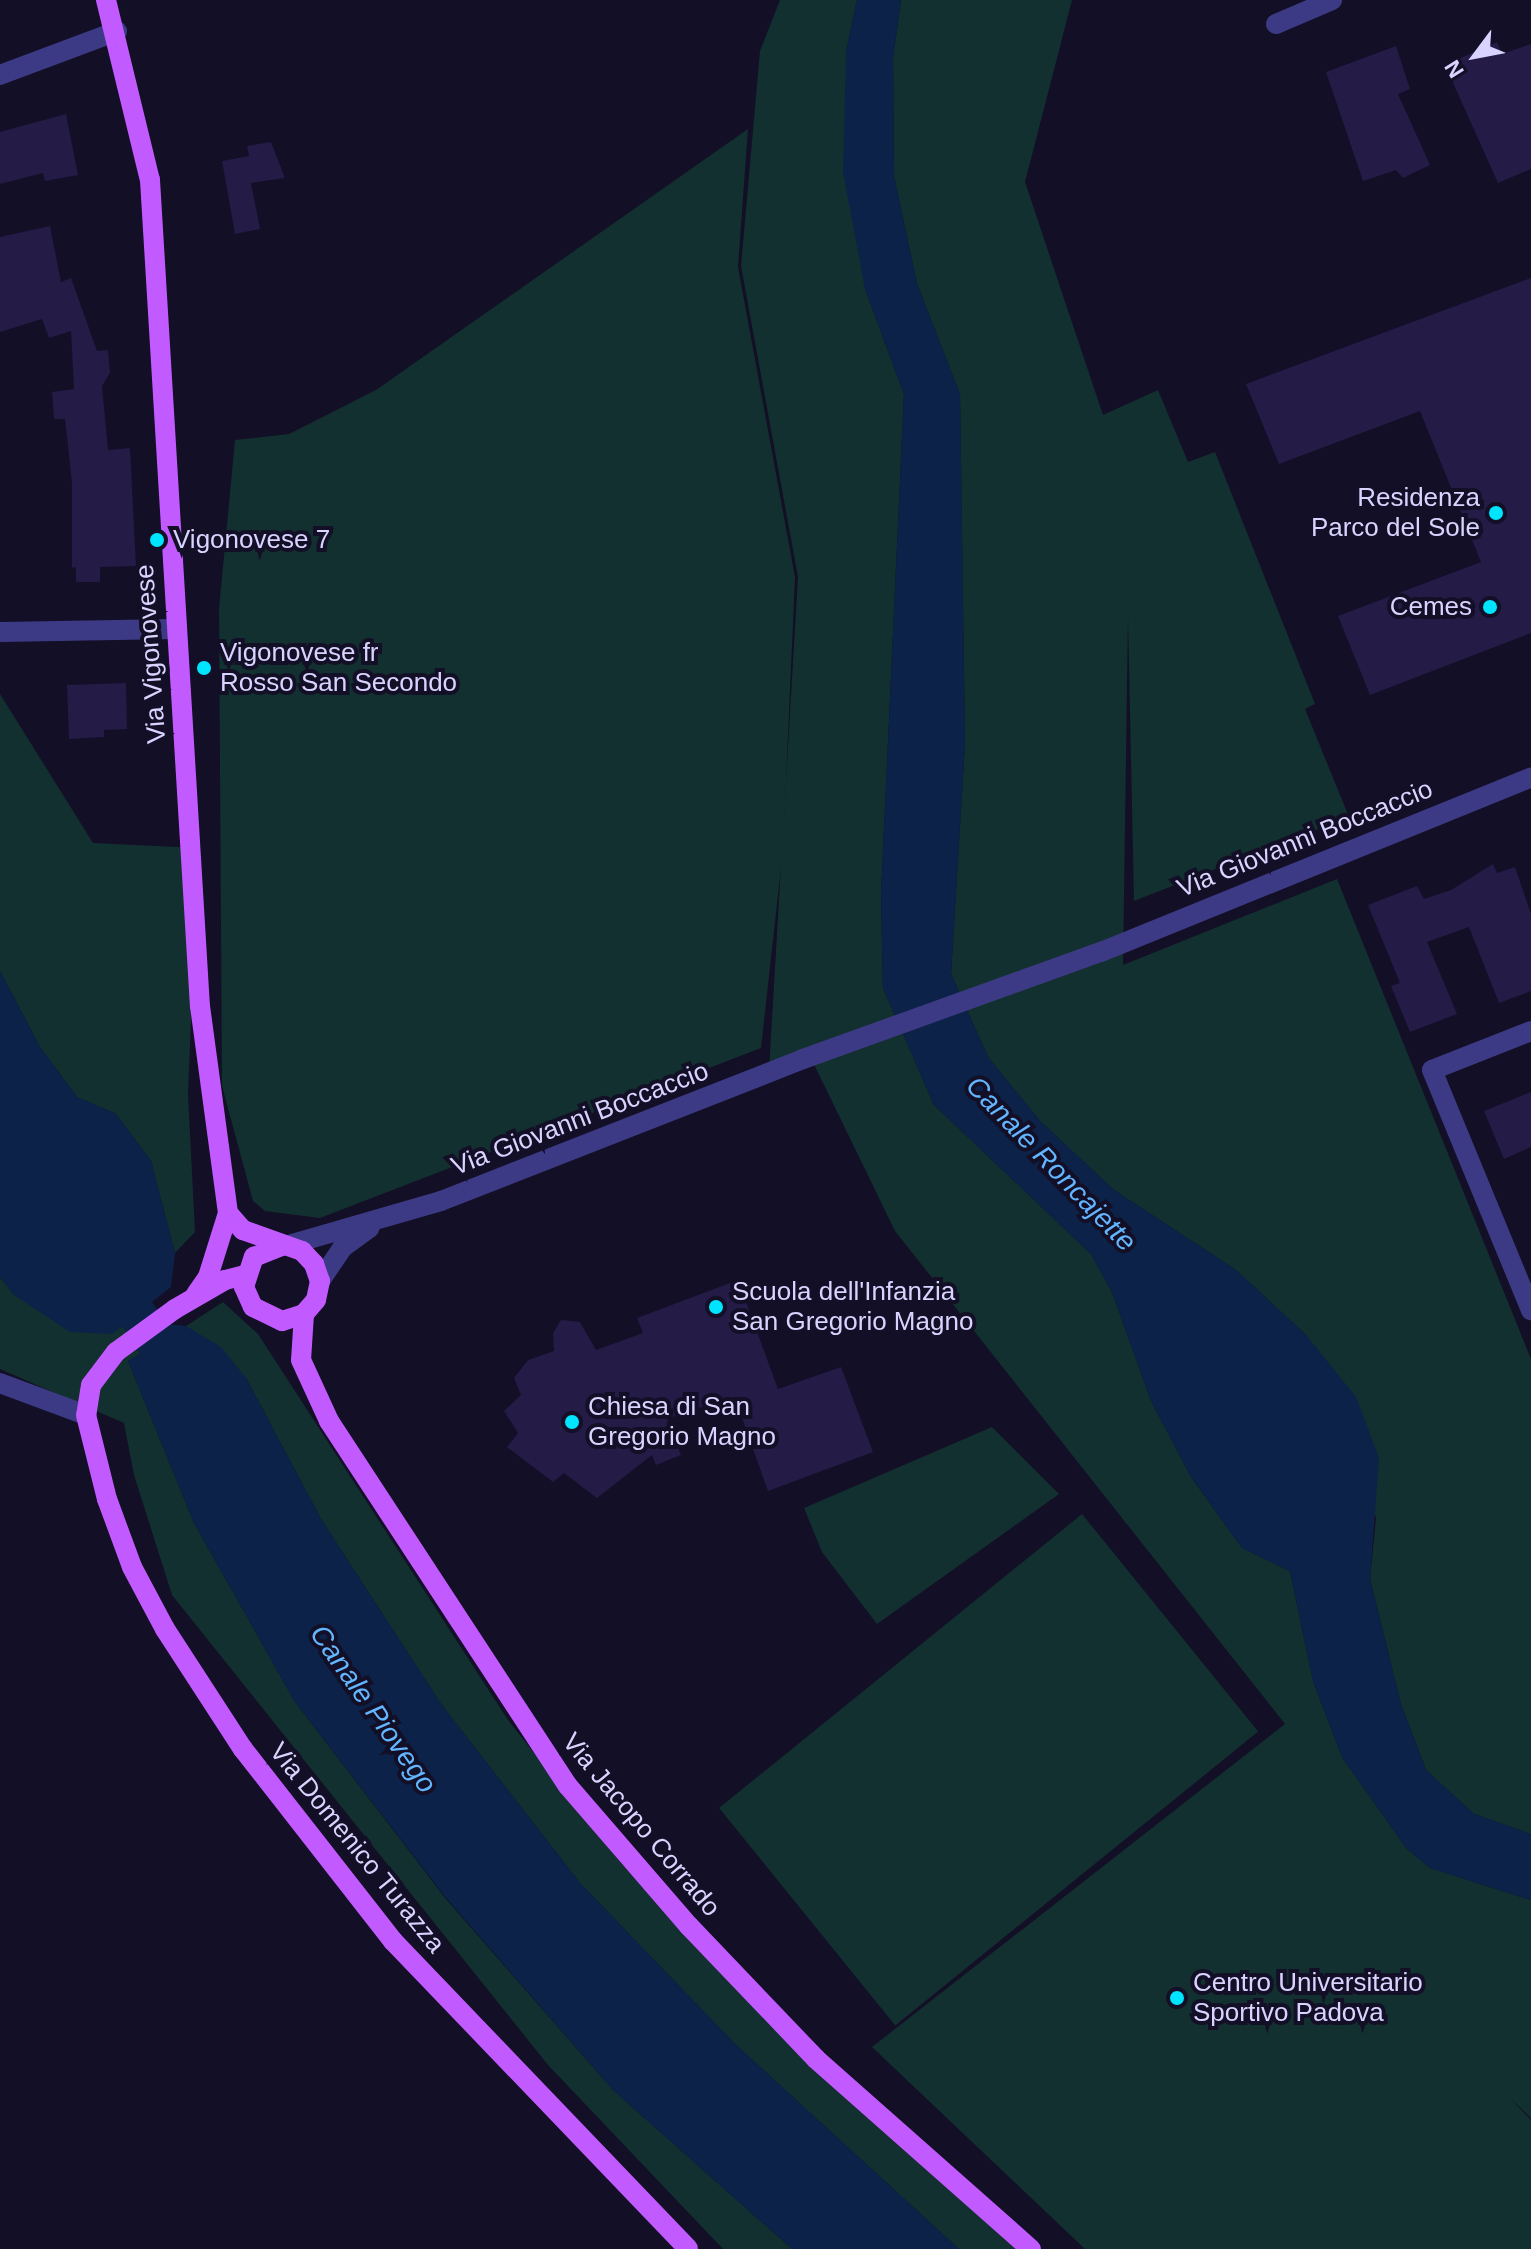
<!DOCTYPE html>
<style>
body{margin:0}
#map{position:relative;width:1531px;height:2249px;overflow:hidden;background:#130f26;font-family:Helvetica,sans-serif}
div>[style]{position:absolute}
.green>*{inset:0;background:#12302f;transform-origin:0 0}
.water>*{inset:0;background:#0c2248}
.building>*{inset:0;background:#241b47}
.minor>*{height:20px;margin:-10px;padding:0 10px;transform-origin:10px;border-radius:10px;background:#3d3a85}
.major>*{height:20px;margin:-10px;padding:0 10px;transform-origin:10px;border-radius:10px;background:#c25bff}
.dots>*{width:22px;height:22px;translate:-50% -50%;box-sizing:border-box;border:4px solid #130f26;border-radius:50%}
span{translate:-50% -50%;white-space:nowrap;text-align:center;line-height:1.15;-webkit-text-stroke:8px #130f26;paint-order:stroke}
.poi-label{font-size:26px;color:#d9d4ff}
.right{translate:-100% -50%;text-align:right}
.left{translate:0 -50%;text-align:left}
.street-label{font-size:26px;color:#d9d4ff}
.water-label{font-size:28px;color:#62b6ff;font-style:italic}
.north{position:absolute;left:1435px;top:16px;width:80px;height:80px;-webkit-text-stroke:6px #130f26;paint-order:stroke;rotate:238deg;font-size:22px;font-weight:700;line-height:32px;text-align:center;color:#d9d4ff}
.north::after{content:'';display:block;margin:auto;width:28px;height:36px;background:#d9d4ff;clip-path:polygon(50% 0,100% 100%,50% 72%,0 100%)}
</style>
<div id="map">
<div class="green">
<i style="clip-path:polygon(780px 0,857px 0,846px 52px,865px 289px,904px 394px,881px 894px,883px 988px,934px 1105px,1091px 1254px,1112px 1292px,1151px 1401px,1191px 1477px,1242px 1548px,1290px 1571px,1313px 1681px,1342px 1757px,1406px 1848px,1430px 1868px,1531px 1900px,1531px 2118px,1509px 2097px,1531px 2120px,1531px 2249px,1085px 2249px,872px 2047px,1285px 1724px,895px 1231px,809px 1054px,769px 1070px,798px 577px,741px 266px,760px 51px)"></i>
<i style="clip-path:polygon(901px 0,1072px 0,1025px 182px,1103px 415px,1158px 390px,1188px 462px,1215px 452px,1315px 704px,1305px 709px,1349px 817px,1134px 901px,1128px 618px,1123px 965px,1337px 879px,1531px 1359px,1531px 1834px,1474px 1814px,1426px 1770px,1401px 1704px,1370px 1579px,1376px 1518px,1307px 1336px,1236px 1270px,1114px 1190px,1040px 1121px,988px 1057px,951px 974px,965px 743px,960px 394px,917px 284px,894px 176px,893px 58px)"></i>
<i style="clip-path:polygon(748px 129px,738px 267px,795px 577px,783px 850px,761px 1048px,320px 1218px,265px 1211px,253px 1201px,222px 1086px,219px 609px,235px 440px,289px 434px,376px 390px)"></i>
<i style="clip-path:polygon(0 694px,93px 843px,198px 848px,188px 1094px,195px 1232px,175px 1253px,151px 1161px,116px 1114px,77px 1097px,40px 1047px,0 971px)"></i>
<i style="clip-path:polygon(0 1277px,14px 1295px,123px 1326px,140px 1354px,128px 1361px,194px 1523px,295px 1702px,446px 1899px,613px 2090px,792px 2249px,723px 2249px,548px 2065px,172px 1595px,134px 1475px,124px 1423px,0 1369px)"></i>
<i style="clip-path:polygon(223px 1302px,258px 1334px,508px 1720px,620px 1862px,684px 1932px,1023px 2249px,959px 2249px,736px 2045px,580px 1883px,441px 1704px,321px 1519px,246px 1378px,186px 1326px)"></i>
<i style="clip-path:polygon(992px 1427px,1059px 1494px,877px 1624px,822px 1552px,804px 1508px)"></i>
<i style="left:1082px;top:1514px;width:280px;height:467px;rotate:51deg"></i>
</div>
<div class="water">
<i style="clip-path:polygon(857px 0,901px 0,893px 58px,894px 176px,917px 284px,960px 394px,965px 743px,951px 974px,988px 1057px,1040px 1121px,1114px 1190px,1236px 1270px,1307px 1336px,1356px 1397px,1379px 1458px,1370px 1579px,1401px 1704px,1426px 1770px,1474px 1814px,1531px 1834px,1531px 1900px,1430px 1868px,1406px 1848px,1342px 1757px,1313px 1681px,1290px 1571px,1242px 1548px,1191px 1477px,1151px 1401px,1112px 1292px,1091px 1254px,934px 1105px,883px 988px,881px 894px,904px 394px,865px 289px,843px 173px,846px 52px)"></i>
<i style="clip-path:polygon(0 971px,40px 1047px,77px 1097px,116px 1114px,151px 1161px,175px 1253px,171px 1287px,152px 1302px,168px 1324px,186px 1326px,221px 1347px,246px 1378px,321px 1519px,441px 1704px,580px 1883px,736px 2045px,959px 2249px,792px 2249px,613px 2090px,446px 1898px,295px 1702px,194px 1523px,128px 1361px,140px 1354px,123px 1326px,112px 1334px,70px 1332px,14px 1295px,0 1277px)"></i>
</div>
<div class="building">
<i style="clip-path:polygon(1497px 42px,1502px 54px,1531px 44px,1531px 169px,1498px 183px,1445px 65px)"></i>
<i style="clip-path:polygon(1396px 46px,1410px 89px,1398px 94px,1430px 165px,1403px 178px,1396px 170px,1363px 181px,1326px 72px)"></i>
<i style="clip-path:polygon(66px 114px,78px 175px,45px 181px,43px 173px,0 184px,0 132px)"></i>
<i style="clip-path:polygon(271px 142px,285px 178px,251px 183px,260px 229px,235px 234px,222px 161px,249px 156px,247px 146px)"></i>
<i style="clip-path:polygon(50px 226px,61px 282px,71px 278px,97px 351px,108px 350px,110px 373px,102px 386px,108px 450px,130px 448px,136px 566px,100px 567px,100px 582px,76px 582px,76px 567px,72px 568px,72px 483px,65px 419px,54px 419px,52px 392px,74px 389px,71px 331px,49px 338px,42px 319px,0 332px,0 237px)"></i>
<i style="clip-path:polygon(1531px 278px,1531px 633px,1370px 695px,1338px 616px,1481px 562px,1420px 411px,1279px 464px,1246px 384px)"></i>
<i style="clip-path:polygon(126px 683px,127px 729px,104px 730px,104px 737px,69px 739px,67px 685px)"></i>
<i style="clip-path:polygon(1493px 864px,1497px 873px,1515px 867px,1531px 914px,1531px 991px,1499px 1003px,1469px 927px,1427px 942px,1457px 1014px,1410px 1032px,1391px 986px,1400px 983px,1368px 905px,1417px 886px,1424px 899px,1451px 890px)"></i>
<i style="clip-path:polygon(1531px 1092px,1531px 1147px,1504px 1159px,1484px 1111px)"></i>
<i style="clip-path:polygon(738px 1280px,778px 1389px,841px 1367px,873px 1452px,768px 1491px,736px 1401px,729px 1398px,667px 1419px,681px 1455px,656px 1465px,652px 1455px,597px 1498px,564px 1473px,553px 1482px,507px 1447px,518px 1433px,504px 1411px,521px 1395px,514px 1378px,528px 1360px,554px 1351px,553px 1333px,561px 1320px,580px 1322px,596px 1350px,643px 1333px,637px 1318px)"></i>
</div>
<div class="minor">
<i style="left:1276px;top:24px;width:61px;rotate:-23.2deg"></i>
<i style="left:0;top:75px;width:125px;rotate:-20.6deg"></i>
<i style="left:0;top:632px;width:175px;rotate:-1deg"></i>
<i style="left:1531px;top:1031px;width:106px;rotate:158.5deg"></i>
<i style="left:1432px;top:1070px;width:260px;rotate:67.6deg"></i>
<i style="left:285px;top:1246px;width:162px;rotate:-16.1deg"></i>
<i style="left:441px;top:1201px;width:389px;rotate:-21.4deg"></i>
<i style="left:803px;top:1059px;width:317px;rotate:-19.8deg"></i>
<i style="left:1101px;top:952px;width:464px;rotate:-22.1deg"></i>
<i style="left:320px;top:1281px;width:40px;rotate:-56deg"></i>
<i style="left:342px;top:1248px;width:34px;rotate:-36deg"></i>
<i style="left:0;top:1383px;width:92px;rotate:20.4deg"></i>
</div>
<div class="major">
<i style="left:106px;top:0;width:185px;rotate:76.3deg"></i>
<i style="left:150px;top:180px;width:828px;rotate:86.54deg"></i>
<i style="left:200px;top:1006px;width:209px;rotate:82.3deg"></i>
<i style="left:228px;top:1213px;width:67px;rotate:107.4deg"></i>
<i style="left:208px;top:1277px;width:21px;rotate:125deg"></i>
<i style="left:228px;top:1213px;width:23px;rotate:49deg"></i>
<i style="left:243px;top:1230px;width:63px;rotate:19.6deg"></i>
<i style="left:302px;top:1251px;width:18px;rotate:47deg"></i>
<i style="left:314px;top:1264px;width:18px;rotate:71deg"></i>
<i style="left:320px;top:1281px;width:19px;rotate:102deg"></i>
<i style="left:316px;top:1300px;width:18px;rotate:131deg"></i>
<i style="left:304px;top:1314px;width:23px;rotate:162deg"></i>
<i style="left:282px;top:1321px;width:32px;rotate:-154deg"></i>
<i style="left:253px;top:1307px;width:22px;rotate:-114deg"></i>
<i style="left:244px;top:1287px;width:32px;rotate:-72deg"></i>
<i style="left:254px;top:1257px;width:29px;rotate:-22deg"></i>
<i style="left:245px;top:1275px;width:21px;rotate:166deg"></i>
<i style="left:225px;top:1280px;width:58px;rotate:149.9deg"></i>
<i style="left:175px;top:1309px;width:73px;rotate:143.9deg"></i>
<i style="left:116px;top:1352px;width:41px;rotate:127.1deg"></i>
<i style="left:91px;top:1385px;width:30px;rotate:99deg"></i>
<i style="left:86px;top:1415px;width:87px;rotate:76deg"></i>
<i style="left:107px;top:1499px;width:72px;rotate:69.8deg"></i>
<i style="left:132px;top:1567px;width:70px;rotate:62deg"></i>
<i style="left:165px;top:1629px;width:143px;rotate:57deg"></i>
<i style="left:243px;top:1749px;width:244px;rotate:52deg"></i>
<i style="left:393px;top:1941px;width:426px;rotate:46.2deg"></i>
<i style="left:304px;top:1314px;width:46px;rotate:93.7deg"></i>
<i style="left:301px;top:1360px;width:67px;rotate:65.3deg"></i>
<i style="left:329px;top:1421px;width:436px;rotate:56.8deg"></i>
<i style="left:568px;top:1786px;width:185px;rotate:49.2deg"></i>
<i style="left:689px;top:1926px;width:184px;rotate:46.3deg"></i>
<i style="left:816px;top:2059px;width:287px;rotate:41.5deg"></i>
</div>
<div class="dots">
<i style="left:1496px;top:513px;background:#00e5ff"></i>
<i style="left:157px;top:540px;background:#00e5ff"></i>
<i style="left:1490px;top:607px;background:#00e5ff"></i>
<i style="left:204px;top:668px;background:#00e5ff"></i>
<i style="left:716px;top:1307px;background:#00e5ff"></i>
<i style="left:572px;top:1422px;background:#00e5ff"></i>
<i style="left:1177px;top:1998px;background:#00e5ff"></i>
</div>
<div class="poi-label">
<span class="right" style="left:1480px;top:513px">Residenza<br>Parco del Sole</span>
<span class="left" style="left:173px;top:540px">Vigonovese 7</span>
<span class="right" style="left:1472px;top:607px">Cemes</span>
<span class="left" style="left:220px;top:668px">Vigonovese fr<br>Rosso San Secondo</span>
<span class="left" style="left:732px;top:1307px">Scuola dell'Infanzia<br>San Gregorio Magno</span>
<span class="left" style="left:588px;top:1422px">Chiesa di San<br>Gregorio Magno</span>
<span class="left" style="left:1193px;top:1998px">Centro Universitario<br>Sportivo Padova</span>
</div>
<div class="street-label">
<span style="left:151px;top:654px;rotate:-94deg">Via Vigonovese</span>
<span style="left:1305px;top:839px;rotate:-22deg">Via Giovanni Boccaccio</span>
<span style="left:580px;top:1119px;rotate:-21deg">Via Giovanni Boccaccio</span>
<span style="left:641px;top:1825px;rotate:50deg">Via Jacopo Corrado</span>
<span style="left:357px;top:1848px;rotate:51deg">Via Domenico Turazza</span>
</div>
<div class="water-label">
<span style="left:1051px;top:1164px;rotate:46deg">Canale Roncajette</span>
<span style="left:373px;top:1709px;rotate:55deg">Canale Piovego</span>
</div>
<div class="north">N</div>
</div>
